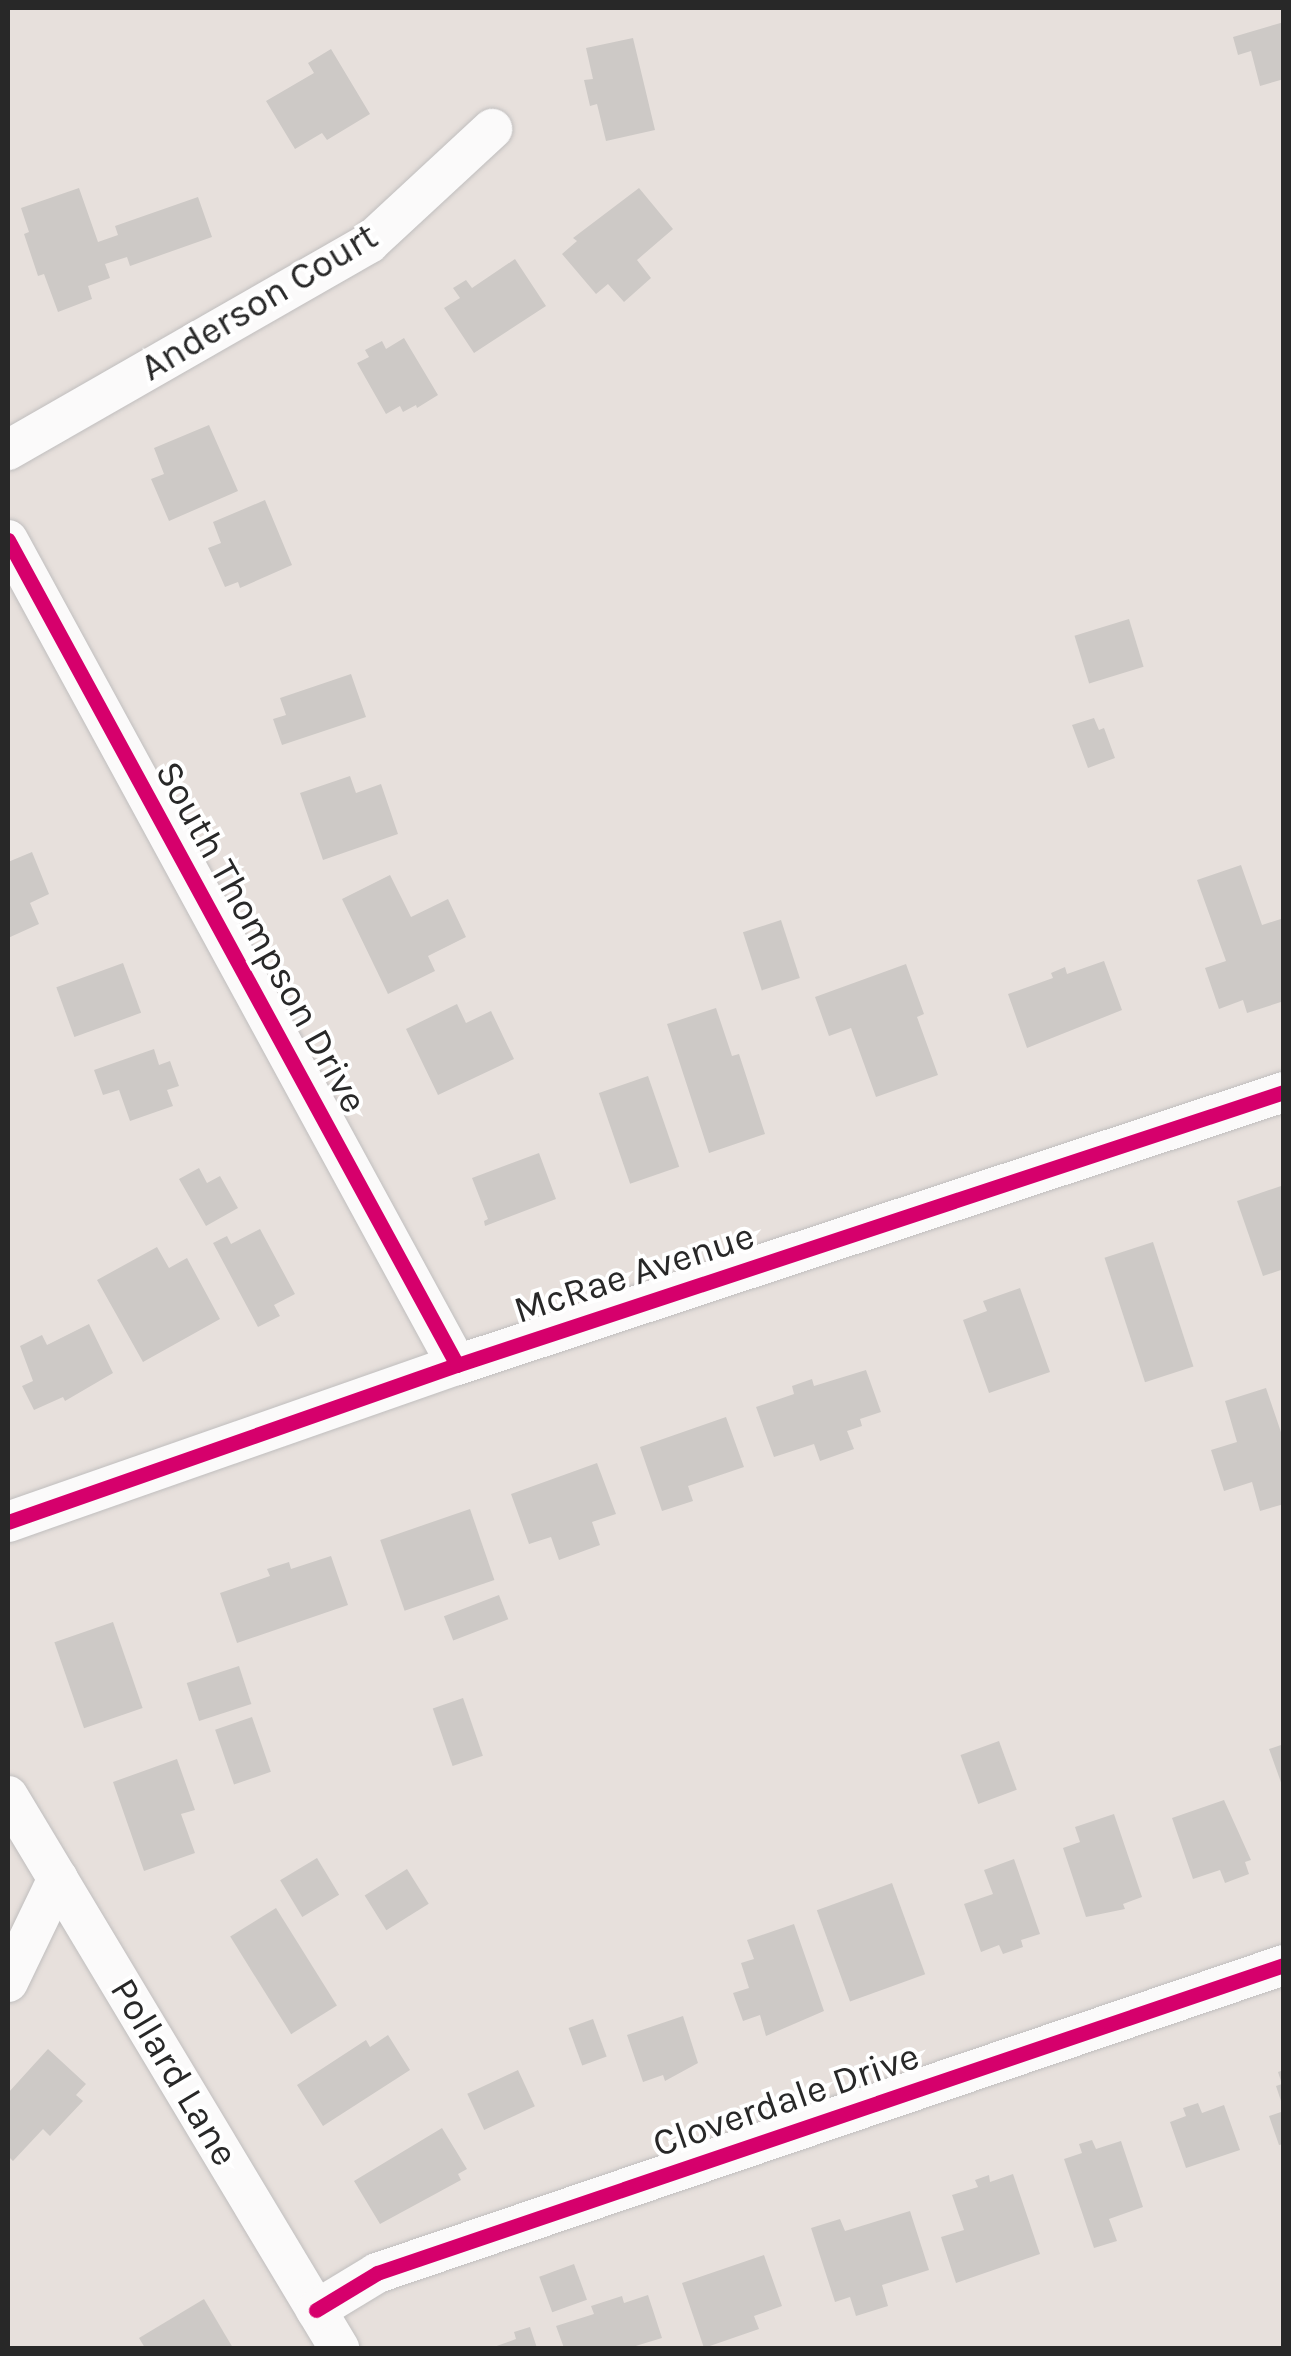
<!DOCTYPE html>
<style>
body{margin:0}
#map{position:relative;width:1291px;height:2356px;overflow:hidden;background:#e7e0dc;font-family:Karla,sans-serif}
div>[style]{position:absolute}
.building>*{inset:0;background:#cdc9c6;transform-origin:0 0}
.roads{filter:drop-shadow(0 0 2px #c0bebe) drop-shadow(0 0 2px #c0bebe)}
.minor>*{height:40px;margin:-20px;padding:0 20px;transform-origin:20px;border-radius:20px;background:#fbfafa}
.cycleway>*{height:15px;margin:-7.5px;padding:0 7.5px;transform-origin:7.5px;border-radius:7.5px;background:#d6006c}
span{translate:-50% -50%;white-space:nowrap;text-align:center;line-height:1.15;-webkit-text-stroke:8px #fff;paint-order:stroke}
.street-label{font-size:38px;color:#282828}
.frame{position:absolute;inset:0;border:10px solid #282828;pointer-events:none}
</style>
<div id="map">
<div class="building">
<i style="clip-path:polygon(1284px 22px,1284px 79px,1260px 86px,1251px 51px,1238px 55px,1233px 37px)"></i>
<i style="clip-path:polygon(633px 38px,655px 130px,606px 141px,597px 104px,590px 106px,584px 80px,593px 79px,586px 48px)"></i>
<i style="clip-path:polygon(331px 49px,370px 114px,327px 140px,322px 133px,295px 149px,266px 101px,314px 73px,308px 63px)"></i>
<i style="clip-path:polygon(79px 188px,98px 242px,118px 235px,115px 226px,198px 197px,212px 237px,130px 266px,127px 257px,105px 264px,110px 278px,88px 286px,92px 299px,58px 312px,44px 274px,38px 276px,24px 234px,29px 232px,21px 208px)"></i>
<i style="clip-path:polygon(639px 188px,673px 229px,637px 260px,651px 278px,624px 302px,608px 284px,596px 294px,562px 254px,577px 241px,573px 238px)"></i>
<i style="clip-path:polygon(515px 259px,546px 306px,474px 353px,444px 308px,460px 298px,453px 288px,466px 280px,472px 288px)"></i>
<i style="clip-path:polygon(404px 338px,438px 395px,417px 408px,416px 405px,403px 412px,400px 406px,386px 414px,357px 363px,369px 357px,365px 350px,382px 341px,386px 349px)"></i>
<i style="clip-path:polygon(209px 425px,238px 491px,169px 521px,151px 479px,164px 474px,154px 448px)"></i>
<i style="clip-path:polygon(265px 500px,292px 565px,240px 588px,238px 582px,225px 587px,208px 548px,221px 543px,213px 522px)"></i>
<i style="left:1129px;top:619px;width:50px;height:57px;rotate:73deg"></i>
<i style="clip-path:polygon(351px 674px,366px 717px,282px 745px,273px 719px,286px 715px,280px 698px)"></i>
<i style="clip-path:polygon(1094px 718px,1099px 730px,1104px 728px,1115px 758px,1088px 768px,1072px 725px)"></i>
<i style="clip-path:polygon(350px 776px,356px 793px,381px 784px,398px 834px,323px 860px,300px 793px)"></i>
<i style="clip-path:polygon(32px 852px,49px 894px,30px 903px,39px 924px,8px 938px,8px 862px)"></i>
<i style="clip-path:polygon(1241px 865px,1262px 925px,1284px 918px,1284px 1001px,1247px 1013px,1243px 1000px,1219px 1009px,1205px 968px,1226px 961px,1197px 880px)"></i>
<i style="clip-path:polygon(390px 875px,411px 917px,448px 899px,466px 937px,428px 956px,435px 971px,388px 994px,342px 899px)"></i>
<i style="left:781px;top:920px;width:61px;height:40px;rotate:72deg"></i>
<i style="clip-path:polygon(1104px 961px,1122px 1010px,1027px 1048px,1008px 994px,1053px 978px,1051px 973px,1065px 967px,1067px 974px)"></i>
<i style="left:123px;top:963px;width:53px;height:71px;rotate:70deg"></i>
<i style="clip-path:polygon(906px 964px,924px 1014px,917px 1017px,938px 1075px,876px 1097px,851px 1028px,829px 1036px,815px 997px)"></i>
<i style="clip-path:polygon(457px 1004px,466px 1023px,491px 1011px,514px 1059px,438px 1095px,406px 1029px)"></i>
<i style="clip-path:polygon(716px 1008px,732px 1056px,739px 1054px,765px 1134px,709px 1153px,667px 1024px)"></i>
<i style="clip-path:polygon(154px 1049px,159px 1065px,170px 1061px,179px 1086px,167px 1090px,173px 1106px,130px 1121px,119px 1090px,103px 1095px,94px 1070px)"></i>
<i style="left:648px;top:1076px;width:96px;height:52px;rotate:71deg"></i>
<i style="clip-path:polygon(539px 1153px,556px 1199px,485px 1226px,484px 1221px,488px 1219px,472px 1178px)"></i>
<i style="clip-path:polygon(199px 1168px,207px 1183px,220px 1176px,238px 1208px,206px 1226px,179px 1179px)"></i>
<i style="clip-path:polygon(1284px 1185px,1284px 1269px,1263px 1276px,1237px 1201px)"></i>
<i style="clip-path:polygon(260px 1229px,295px 1294px,274px 1305px,280px 1316px,258px 1327px,213px 1243px,227px 1236px,231px 1244px)"></i>
<i style="left:1153px;top:1242px;width:131px;height:51px;rotate:72deg"></i>
<i style="clip-path:polygon(157px 1247px,169px 1268px,187px 1258px,220px 1319px,143px 1362px,97px 1280px)"></i>
<i style="clip-path:polygon(1020px 1288px,1050px 1372px,989px 1393px,963px 1320px,987px 1311px,983px 1301px)"></i>
<i style="clip-path:polygon(89px 1324px,113px 1373px,65px 1401px,63px 1397px,34px 1410px,22px 1386px,33px 1381px,20px 1346px,42px 1335px,47px 1345px)"></i>
<i style="clip-path:polygon(866px 1370px,881px 1412px,860px 1419px,862px 1426px,847px 1431px,854px 1449px,820px 1461px,814px 1444px,774px 1457px,756px 1407px,794px 1394px,792px 1386px,812px 1379px,814px 1386px)"></i>
<i style="clip-path:polygon(1266px 1388px,1284px 1441px,1284px 1504px,1260px 1511px,1252px 1482px,1224px 1491px,1211px 1450px,1237px 1442px,1225px 1401px)"></i>
<i style="clip-path:polygon(726px 1417px,744px 1467px,688px 1486px,693px 1501px,662px 1511px,640px 1447px)"></i>
<i style="clip-path:polygon(597px 1463px,616px 1514px,592px 1522px,600px 1545px,559px 1560px,551px 1537px,529px 1544px,511px 1494px)"></i>
<i style="left:470px;top:1509px;width:75px;height:95px;rotate:71deg"></i>
<i style="clip-path:polygon(331px 1556px,348px 1605px,237px 1643px,220px 1593px,270px 1576px,267px 1569px,289px 1562px,291px 1569px)"></i>
<i style="left:499px;top:1595px;width:26px;height:59px;rotate:69deg"></i>
<i style="left:113px;top:1622px;width:91px;height:62px;rotate:71deg"></i>
<i style="left:239px;top:1666px;width:40px;height:55px;rotate:72deg"></i>
<i style="left:463px;top:1698px;width:61px;height:32px;rotate:71deg"></i>
<i style="left:252px;top:1717px;width:58px;height:39px;rotate:71deg"></i>
<i style="left:999px;top:1741px;width:52px;height:41px;rotate:70deg"></i>
<i style="clip-path:polygon(1284px 1744px,1284px 1788px,1283px 1788px,1269px 1749px)"></i>
<i style="clip-path:polygon(177px 1759px,195px 1810px,181px 1814px,195px 1853px,144px 1871px,113px 1782px)"></i>
<i style="clip-path:polygon(1224px 1800px,1251px 1860px,1245px 1862px,1249px 1874px,1225px 1883px,1220px 1870px,1193px 1879px,1172px 1818px)"></i>
<i style="clip-path:polygon(1114px 1814px,1142px 1897px,1123px 1904px,1125px 1909px,1086px 1917px,1063px 1848px,1080px 1842px,1075px 1827px)"></i>
<i style="left:317px;top:1858px;width:43px;height:43px;rotate:59deg"></i>
<i style="clip-path:polygon(1014px 1859px,1040px 1934px,1021px 1940px,1023px 1947px,1003px 1954px,999px 1945px,981px 1952px,964px 1904px,993px 1894px,984px 1870px)"></i>
<i style="left:407px;top:1869px;width:41px;height:50px;rotate:58deg"></i>
<i style="left:892px;top:1883px;width:97px;height:80px;rotate:70deg"></i>
<i style="left:276px;top:1908px;width:115px;height:54px;rotate:58deg"></i>
<i style="clip-path:polygon(794px 1924px,824px 2011px,766px 2036px,760px 2015px,743px 2021px,733px 1993px,749px 1988px,741px 1963px,754px 1959px,747px 1940px)"></i>
<i style="clip-path:polygon(683px 2016px,698px 2063px,665px 2081px,663px 2075px,643px 2082px,627px 2035px)"></i>
<i style="left:593px;top:2019px;width:40px;height:26px;rotate:70deg"></i>
<i style="clip-path:polygon(388px 2035px,410px 2070px,323px 2126px,297px 2085px,366px 2040px,370px 2047px)"></i>
<i style="clip-path:polygon(48px 2049px,86px 2084px,76px 2095px,83px 2101px,50px 2136px,43px 2129px,13px 2161px,8px 2156px,8px 2093px)"></i>
<i style="left:518px;top:2070px;width:40px;height:56px;rotate:65deg"></i>
<i style="clip-path:polygon(1284px 2070px,1284px 2107px,1283px 2107px,1276px 2086px,1282px 2084px,1278px 2072px)"></i>
<i style="clip-path:polygon(1198px 2103px,1202px 2113px,1224px 2105px,1240px 2150px,1186px 2168px,1170px 2122px,1186px 2116px,1183px 2108px)"></i>
<i style="clip-path:polygon(1284px 2111px,1284px 2144px,1279px 2145px,1269px 2116px)"></i>
<i style="clip-path:polygon(442px 2128px,467px 2169px,458px 2174px,461px 2180px,380px 2224px,354px 2181px)"></i>
<i style="clip-path:polygon(1092px 2140px,1096px 2149px,1121px 2141px,1143px 2207px,1109px 2219px,1117px 2241px,1094px 2248px,1064px 2159px,1082px 2153px,1079px 2144px)"></i>
<i style="clip-path:polygon(1013px 2174px,1040px 2254px,956px 2283px,941px 2237px,964px 2230px,952px 2195px,978px 2187px,975px 2180px,989px 2175px,990px 2182px)"></i>
<i style="clip-path:polygon(910px 2211px,929px 2270px,882px 2285px,888px 2306px,856px 2316px,850px 2297px,835px 2302px,811px 2228px,840px 2219px,845px 2231px)"></i>
<i style="clip-path:polygon(764px 2255px,782px 2306px,754px 2316px,759px 2329px,704px 2348px,682px 2283px)"></i>
<i style="left:574px;top:2264px;width:38px;height:37px;rotate:70deg"></i>
<i style="clip-path:polygon(648px 2295px,662px 2338px,629px 2348px,564px 2348px,556px 2326px,594px 2314px,591px 2306px,622px 2296px,624px 2303px)"></i>
<i style="clip-path:polygon(204px 2299px,233px 2348px,145px 2348px,139px 2338px)"></i>
<i style="clip-path:polygon(530px 2327px,537px 2348px,491px 2348px,516px 2339px,514px 2332px)"></i>
</div>
<div class="roads">
<div class="minor">
<i style="left:8px;top:450px;width:416px;rotate:-29.8deg"></i>
<i style="left:369px;top:243px;width:168px;rotate:-42.8deg"></i>
<i style="left:8px;top:540px;width:939px;rotate:61.44deg"></i>
<i style="left:8px;top:1522px;width:476px;rotate:-19.3deg"></i>
<i style="left:457px;top:1365px;width:871px;rotate:-18.27deg"></i>
<i style="left:8px;top:1796px;width:644px;rotate:59.05deg"></i>
<i style="left:8px;top:1982px;width:115px;rotate:-64.3deg"></i>
<i style="left:316px;top:2310px;width:71px;rotate:-31.2deg"></i>
<i style="left:377px;top:2273px;width:958px;rotate:-18.76deg"></i>
</div>
</div>
<div class="cycleway">
<i style="left:8px;top:540px;width:939px;rotate:61.44deg"></i>
<i style="left:8px;top:1522px;width:476px;rotate:-19.3deg"></i>
<i style="left:457px;top:1365px;width:871px;rotate:-18.27deg"></i>
<i style="left:316px;top:2310px;width:71px;rotate:-31.2deg"></i>
<i style="left:377px;top:2273px;width:958px;rotate:-18.76deg"></i>
</div>
<div class="street-label">
<span style="left:259px;top:302px;rotate:-31deg">Anderson Court</span>
<span style="left:261px;top:937px;rotate:61deg">South Thompson Drive</span>
<span style="left:634px;top:1273px;rotate:-18deg">McRae Avenue</span>
<span style="left:174px;top:2072px;rotate:59deg">Pollard Lane</span>
<span style="left:786px;top:2100px;rotate:-19deg">Cloverdale Drive</span>
</div>
<div class="frame"></div>
</div>
